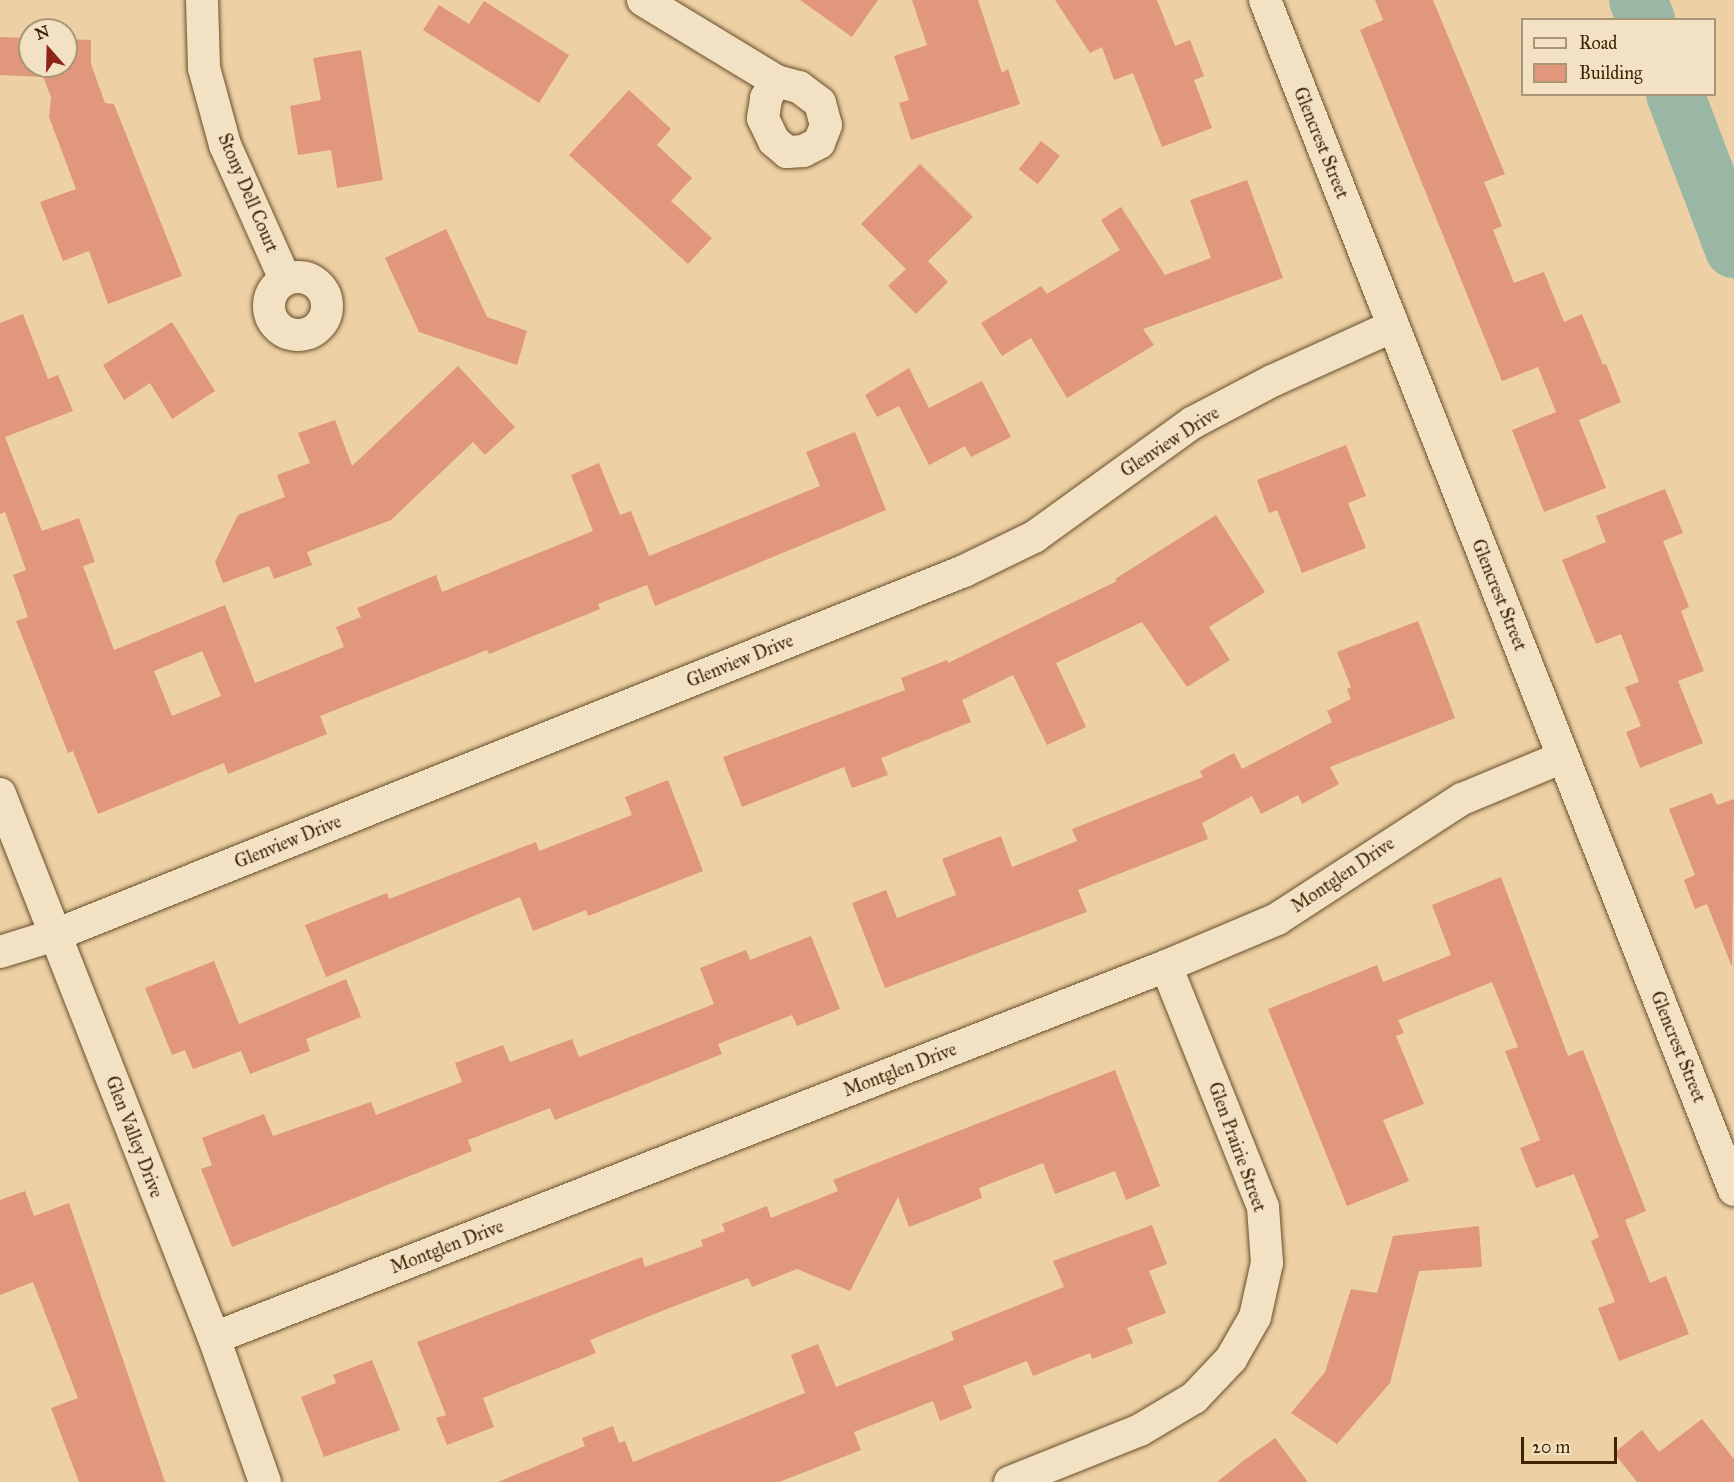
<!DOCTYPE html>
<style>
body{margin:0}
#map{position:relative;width:1734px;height:1482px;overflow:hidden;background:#edd1a4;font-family:"IM FELL Great Primer",serif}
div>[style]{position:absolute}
.river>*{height:58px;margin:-29px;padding:0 29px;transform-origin:29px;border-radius:29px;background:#99b7a4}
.building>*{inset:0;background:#e0977c;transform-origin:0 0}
.roads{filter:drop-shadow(0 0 2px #694f2b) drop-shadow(0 0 2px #694f2b)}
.street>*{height:32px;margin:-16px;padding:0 16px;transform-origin:16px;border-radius:16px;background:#f3e1c4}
.street>.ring{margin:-16px;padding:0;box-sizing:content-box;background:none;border:32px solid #f3e1c4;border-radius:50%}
span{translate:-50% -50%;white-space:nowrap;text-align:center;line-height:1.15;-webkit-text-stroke:5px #f3e1c4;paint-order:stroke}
.street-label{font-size:18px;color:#3d2403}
.legend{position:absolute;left:1521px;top:18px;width:195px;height:78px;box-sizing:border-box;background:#f3e1c4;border:2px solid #aa9577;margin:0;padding:8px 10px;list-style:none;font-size:18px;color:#3d2403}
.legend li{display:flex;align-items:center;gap:12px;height:30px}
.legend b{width:30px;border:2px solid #aa9577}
.north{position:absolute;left:18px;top:18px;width:60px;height:60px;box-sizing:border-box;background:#f3e1c4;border:2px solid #aa9577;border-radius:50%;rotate:340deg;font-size:16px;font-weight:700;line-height:24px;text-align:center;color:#3d2403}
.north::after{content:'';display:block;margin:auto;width:21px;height:27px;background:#8f2418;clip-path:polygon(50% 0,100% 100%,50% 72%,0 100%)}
.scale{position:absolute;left:1521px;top:1437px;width:96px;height:27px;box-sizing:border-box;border:3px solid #3d2403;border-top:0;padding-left:8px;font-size:18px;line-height:21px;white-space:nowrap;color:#3d2403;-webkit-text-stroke:4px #f3e1c4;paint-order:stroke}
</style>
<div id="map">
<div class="river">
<i style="left:1638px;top:0;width:22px;rotate:68deg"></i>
<i style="left:1675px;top:94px;width:166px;rotate:69.2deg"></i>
</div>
<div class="building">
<i style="clip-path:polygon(800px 0,878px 0,852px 37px)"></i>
<i style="clip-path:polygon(912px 0,978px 0,1002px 73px,1008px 69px,1020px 104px,911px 140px,899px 103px,909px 100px,894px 56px,927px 45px)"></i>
<i style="clip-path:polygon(1055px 0,1157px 0,1175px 46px,1190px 40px,1204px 76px,1194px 80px,1212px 128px,1162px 147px,1133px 73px,1114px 80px,1102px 47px,1090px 53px)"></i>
<i style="clip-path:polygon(1375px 0,1433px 0,1505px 174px,1484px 182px,1502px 226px,1493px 230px,1514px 283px,1544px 272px,1564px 322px,1582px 314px,1603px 365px,1606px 364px,1621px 402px,1579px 420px,1606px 488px,1544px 512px,1512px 430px,1556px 412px,1538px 367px,1502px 381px,1360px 30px,1383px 20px)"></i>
<i style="clip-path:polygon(484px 1px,569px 55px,539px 103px,423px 30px,439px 5px,469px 24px)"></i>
<i style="clip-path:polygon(0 37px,30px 38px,30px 66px,66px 66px,66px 39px,91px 40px,91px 64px,105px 103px,114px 104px,182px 276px,108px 304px,89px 251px,63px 261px,40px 202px,76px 189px,49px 117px,51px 97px,43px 77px,0 75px)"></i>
<i style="clip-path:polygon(361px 50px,383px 180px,337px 188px,331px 150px,298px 155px,290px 106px,321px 100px,313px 58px)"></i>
<i style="clip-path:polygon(629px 90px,671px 129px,657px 145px,692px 178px,671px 201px,712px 238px,688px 264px,569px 155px)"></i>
<i style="left:1041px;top:141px;width:24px;height:36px;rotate:38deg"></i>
<i style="clip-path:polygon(920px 164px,973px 217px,928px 261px,948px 282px,916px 314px,888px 286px,906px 269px,861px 224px)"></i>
<i style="clip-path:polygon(1247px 180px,1283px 278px,1143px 329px,1154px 345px,1067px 398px,1031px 338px,1002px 356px,981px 323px,1041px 286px,1047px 294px,1120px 250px,1101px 220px,1121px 207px,1165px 275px,1211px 258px,1190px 200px)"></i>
<i style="clip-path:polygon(446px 229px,487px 317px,527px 331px,517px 365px,419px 332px,385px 258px)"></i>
<i style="clip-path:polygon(evenodd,23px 314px,48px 379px,58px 375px,73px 411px,5px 437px,42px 531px,79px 518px,95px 562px,83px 566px,114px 650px,225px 605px,255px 683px,344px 647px,336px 627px,361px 617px,357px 608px,436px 575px,442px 592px,593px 531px,571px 475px,599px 463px,620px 515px,631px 511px,649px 556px,820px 486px,806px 452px,855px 432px,886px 510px,655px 606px,647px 585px,598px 604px,600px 609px,489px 654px,487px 650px,320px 716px,327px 734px,228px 774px,224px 763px,98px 814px,73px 751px,68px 753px,16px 621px,28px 617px,13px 575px,26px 570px,5px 512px,0 514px,0 323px,23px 314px,202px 651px,221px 696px,172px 716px,154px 671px,202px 651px)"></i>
<i style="clip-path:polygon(172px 322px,215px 391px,172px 419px,150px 383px,124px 400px,103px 365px)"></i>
<i style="clip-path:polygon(458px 366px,515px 427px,485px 455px,473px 442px,391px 520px,307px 552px,312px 565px,274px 579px,269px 566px,223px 583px,215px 562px,238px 515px,285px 497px,277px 475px,310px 463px,298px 433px,335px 420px,352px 466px)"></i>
<i style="clip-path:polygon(909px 368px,929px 408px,982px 381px,1011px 437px,971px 457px,965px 446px,929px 465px,899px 406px,877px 417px,865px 395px)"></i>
<i style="clip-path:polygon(1346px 445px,1366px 496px,1348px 503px,1366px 548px,1302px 573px,1277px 510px,1269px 513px,1257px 480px)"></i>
<i style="clip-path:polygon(1665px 489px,1683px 533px,1663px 541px,1689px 607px,1681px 611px,1704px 671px,1678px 681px,1703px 743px,1640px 768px,1626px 732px,1641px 726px,1625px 687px,1639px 682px,1621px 634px,1596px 644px,1562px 560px,1606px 542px,1596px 516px)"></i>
<i style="clip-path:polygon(1216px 515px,1265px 592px,1209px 627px,1230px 660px,1187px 687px,1142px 622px,1056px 663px,1086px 727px,1047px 745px,1013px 675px,962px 700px,971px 722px,881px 758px,888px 775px,852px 788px,844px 767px,742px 807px,723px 757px,905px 690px,901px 678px,947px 660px,948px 663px,1117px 581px,1115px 579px)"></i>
<i style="clip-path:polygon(1418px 621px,1455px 718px,1330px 767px,1339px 784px,1302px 804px,1298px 795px,1261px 814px,1252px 796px,1202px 823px,1208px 839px,1078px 890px,1087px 912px,885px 988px,852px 903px,886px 890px,897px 918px,956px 895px,942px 859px,1001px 836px,1012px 867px,1077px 841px,1072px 829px,1203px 777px,1200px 771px,1234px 753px,1242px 769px,1332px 722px,1327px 711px,1351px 699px,1347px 689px,1351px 687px,1337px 652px)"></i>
<i style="clip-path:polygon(668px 780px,703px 871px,588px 916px,586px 910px,533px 931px,520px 897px,326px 977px,305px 925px,387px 893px,389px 899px,536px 842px,539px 851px,632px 815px,625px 797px)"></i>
<i style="clip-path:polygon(1712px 793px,1717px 805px,1734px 799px,1732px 967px,1707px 904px,1695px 909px,1684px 880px,1695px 875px,1669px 809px)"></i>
<i style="clip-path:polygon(1501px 877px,1568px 1056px,1583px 1050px,1646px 1211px,1625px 1220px,1650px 1283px,1666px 1276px,1689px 1334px,1619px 1361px,1598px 1308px,1615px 1302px,1591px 1241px,1599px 1237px,1574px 1174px,1536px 1188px,1520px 1148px,1540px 1140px,1505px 1051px,1518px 1047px,1492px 982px,1398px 1020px,1404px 1033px,1396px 1036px,1424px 1104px,1383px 1120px,1409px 1181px,1347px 1206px,1268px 1009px,1377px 965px,1383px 982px,1451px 955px,1432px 905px)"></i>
<i style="clip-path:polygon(811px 936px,840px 1009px,797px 1026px,792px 1015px,718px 1044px,722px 1054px,555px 1120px,550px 1108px,468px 1140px,472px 1151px,232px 1247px,201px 1169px,212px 1165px,202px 1138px,264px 1114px,273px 1136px,371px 1102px,376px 1115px,462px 1082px,455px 1063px,503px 1045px,510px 1062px,572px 1039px,579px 1057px,714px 1004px,700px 968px,746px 950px,750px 960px)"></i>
<i style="clip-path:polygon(214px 961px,239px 1024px,346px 979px,361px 1017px,306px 1039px,310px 1051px,250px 1074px,241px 1051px,193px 1069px,185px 1050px,172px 1055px,145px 988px)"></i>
<i style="clip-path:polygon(1115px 1070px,1160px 1186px,1126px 1200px,1115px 1171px,1055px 1194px,1043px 1163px,979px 1188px,982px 1198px,909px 1227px,898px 1197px,850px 1291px,797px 1269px,752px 1287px,748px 1278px,672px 1307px,590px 1340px,596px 1353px,483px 1398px,494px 1427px,447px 1445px,436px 1418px,446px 1415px,417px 1342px,642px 1257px,645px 1267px,703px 1246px,701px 1240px,725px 1231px,722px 1224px,767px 1206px,771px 1218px,838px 1191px,833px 1180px)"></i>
<i style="clip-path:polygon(25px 1191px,34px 1216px,69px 1203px,165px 1482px,79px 1482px,51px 1408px,78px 1398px,33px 1282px,0 1295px,0 1200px)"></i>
<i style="clip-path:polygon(1152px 1225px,1167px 1264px,1149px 1271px,1166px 1313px,1127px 1328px,1133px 1343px,1092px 1359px,1090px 1353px,1033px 1376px,1027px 1361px,963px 1386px,972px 1408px,940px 1421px,933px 1401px,854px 1432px,861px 1450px,779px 1482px,498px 1482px,585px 1446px,582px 1438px,613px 1426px,619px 1443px,625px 1441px,633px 1462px,805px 1393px,791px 1355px,818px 1344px,836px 1387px,954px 1340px,951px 1332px,1064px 1287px,1053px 1261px)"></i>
<i style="clip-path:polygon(1479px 1226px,1482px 1267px,1419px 1271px,1390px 1383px,1337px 1444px,1291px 1413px,1325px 1372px,1351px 1289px,1377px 1293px,1393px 1236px)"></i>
<i style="clip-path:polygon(372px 1360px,400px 1430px,324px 1457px,301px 1397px,336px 1383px,333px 1375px)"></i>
<i style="clip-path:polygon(1702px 1419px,1734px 1459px,1734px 1482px,1637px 1482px,1614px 1453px,1642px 1430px,1659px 1452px)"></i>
<i style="clip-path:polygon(1275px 1438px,1308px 1482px,1217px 1482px,1243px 1461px)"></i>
</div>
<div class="roads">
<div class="street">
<i style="left:202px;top:0;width:68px;rotate:88.3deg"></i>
<i style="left:204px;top:68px;width:80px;rotate:74.7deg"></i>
<i style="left:225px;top:145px;width:147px;rotate:65.9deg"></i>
<i style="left:643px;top:0;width:156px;rotate:31.3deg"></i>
<i style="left:776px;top:81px;width:24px;rotate:15deg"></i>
<i style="left:799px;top:87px;width:26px;rotate:37deg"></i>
<i style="left:820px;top:103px;width:23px;rotate:75deg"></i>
<i style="left:826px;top:125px;width:19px;rotate:111deg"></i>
<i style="left:819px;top:143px;width:18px;rotate:153deg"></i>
<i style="left:803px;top:151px;width:16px;rotate:176deg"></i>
<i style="left:787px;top:152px;width:17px;rotate:-140deg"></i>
<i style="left:774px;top:141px;width:25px;rotate:-116deg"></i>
<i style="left:763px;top:118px;width:20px;rotate:-81deg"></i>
<i style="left:766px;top:98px;width:20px;rotate:-60deg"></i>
<i style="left:1265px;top:0;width:1279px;rotate:68.49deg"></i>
<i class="ring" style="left:269px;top:277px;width:26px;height:26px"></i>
<i style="left:0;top:794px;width:585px;rotate:68.53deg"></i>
<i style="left:214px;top:1338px;width:153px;rotate:70.5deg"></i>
<i style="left:0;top:952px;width:58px;rotate:-17.2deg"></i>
<i style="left:55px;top:935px;width:979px;rotate:-21.82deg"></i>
<i style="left:964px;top:571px;width:78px;rotate:-25.9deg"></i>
<i style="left:1034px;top:537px;width:195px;rotate:-35.8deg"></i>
<i style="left:1192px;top:423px;width:90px;rotate:-27.7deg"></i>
<i style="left:1272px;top:381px;width:133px;rotate:-24.4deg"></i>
<i style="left:214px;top:1338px;width:1022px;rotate:-21.34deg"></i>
<i style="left:1166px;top:966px;width:121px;rotate:-22.9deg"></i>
<i style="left:1277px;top:919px;width:221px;rotate:-33deg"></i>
<i style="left:1462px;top:799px;width:109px;rotate:-22.6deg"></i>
<i style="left:1010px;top:1482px;width:140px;rotate:-21.8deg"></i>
<i style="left:1140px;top:1430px;width:63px;rotate:-30.7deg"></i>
<i style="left:1194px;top:1398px;width:54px;rotate:-46.5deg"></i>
<i style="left:1231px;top:1359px;width:48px;rotate:-60.3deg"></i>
<i style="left:1255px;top:1317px;width:55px;rotate:-77.5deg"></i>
<i style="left:1267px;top:1263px;width:56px;rotate:-94.1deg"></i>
<i style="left:1263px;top:1207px;width:260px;rotate:-111.9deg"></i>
</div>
</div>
<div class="street-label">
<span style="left:1321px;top:143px;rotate:68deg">Glencrest Street</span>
<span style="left:248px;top:193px;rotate:67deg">Stony Dell Court</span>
<span style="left:1170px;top:442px;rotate:-33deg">Glenview Drive</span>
<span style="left:1499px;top:595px;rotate:68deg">Glencrest Street</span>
<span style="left:740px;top:661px;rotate:-22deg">Glenview Drive</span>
<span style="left:288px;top:842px;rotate:-22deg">Glenview Drive</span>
<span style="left:1343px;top:875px;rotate:-34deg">Montglen Drive</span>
<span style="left:1678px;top:1047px;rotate:68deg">Glencrest Street</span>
<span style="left:900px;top:1070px;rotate:-21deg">Montglen Drive</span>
<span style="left:134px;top:1137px;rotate:69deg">Glen Valley Drive</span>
<span style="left:1237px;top:1147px;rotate:70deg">Glen Prairie Street</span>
<span style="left:447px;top:1247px;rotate:-21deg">Montglen Drive</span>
</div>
<ul class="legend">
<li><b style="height:8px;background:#f3e1c4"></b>Road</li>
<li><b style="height:16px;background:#e0977c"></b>Building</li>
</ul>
<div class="north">N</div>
<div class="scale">20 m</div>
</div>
